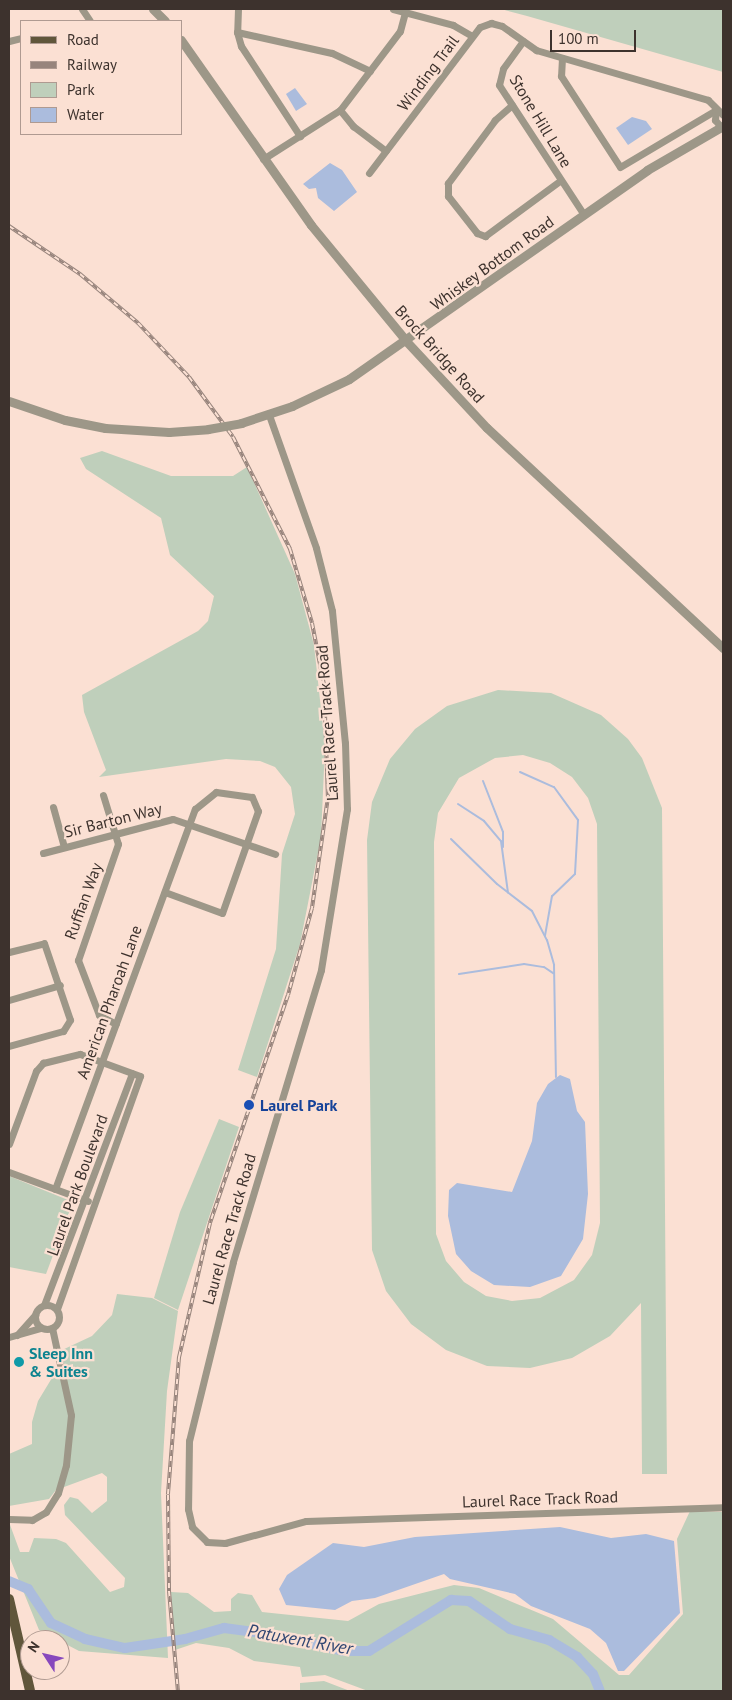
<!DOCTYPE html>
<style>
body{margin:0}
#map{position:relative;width:732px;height:1700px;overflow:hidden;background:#fbe0d3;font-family:"PT Sans",sans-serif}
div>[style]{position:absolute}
.green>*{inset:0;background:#bfcfbb}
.water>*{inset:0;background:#abbcdd}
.stream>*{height:2px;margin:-1px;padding:0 1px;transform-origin:1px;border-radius:1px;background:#abbcdd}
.river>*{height:10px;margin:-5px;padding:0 5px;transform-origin:5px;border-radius:5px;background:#abbcdd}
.minor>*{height:7px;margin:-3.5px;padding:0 3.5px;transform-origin:3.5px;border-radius:3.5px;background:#9d9788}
.minor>.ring{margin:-3.5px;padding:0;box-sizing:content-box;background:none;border:7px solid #9d9788;border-radius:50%}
.tertiary>*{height:9px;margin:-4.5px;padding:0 4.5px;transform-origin:4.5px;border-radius:4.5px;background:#9d9788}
.primary>*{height:10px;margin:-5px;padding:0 5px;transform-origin:5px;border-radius:5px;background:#60563b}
.rail>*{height:4px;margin-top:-2px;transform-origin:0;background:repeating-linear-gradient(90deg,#fbe0d3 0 5.5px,#97847c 0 11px);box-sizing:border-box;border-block:1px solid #97847c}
.tertiary-bridge>*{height:9px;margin:-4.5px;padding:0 4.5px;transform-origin:4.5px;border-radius:4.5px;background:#9d9788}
.dots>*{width:14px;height:14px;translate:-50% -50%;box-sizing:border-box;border:2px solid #fbe0d3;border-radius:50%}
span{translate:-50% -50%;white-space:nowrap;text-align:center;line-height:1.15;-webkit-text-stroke:4.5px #fbe0d3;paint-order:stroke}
.street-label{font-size:16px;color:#3d322d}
.transit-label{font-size:16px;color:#164399;font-weight:700}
.left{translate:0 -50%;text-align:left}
.culture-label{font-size:16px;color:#0d838f;font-weight:700}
.water-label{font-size:18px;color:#304672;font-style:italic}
.frame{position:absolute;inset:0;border:10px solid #3d322d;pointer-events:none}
.legend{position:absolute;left:20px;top:20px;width:162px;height:115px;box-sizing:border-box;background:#fbe0d3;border:1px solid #af9a91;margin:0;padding:6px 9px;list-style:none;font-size:15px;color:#3d322d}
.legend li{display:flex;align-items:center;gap:10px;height:25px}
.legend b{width:25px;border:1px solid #af9a91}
.north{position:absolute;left:20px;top:1630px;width:50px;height:50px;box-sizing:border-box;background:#fbe0d3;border:1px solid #af9a91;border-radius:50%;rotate:305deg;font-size:14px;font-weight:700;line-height:20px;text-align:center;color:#3d322d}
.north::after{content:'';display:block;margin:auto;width:18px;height:22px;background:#8748bd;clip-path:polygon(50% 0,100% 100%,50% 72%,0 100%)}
.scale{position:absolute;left:550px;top:30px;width:86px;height:22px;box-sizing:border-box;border:2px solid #3d322d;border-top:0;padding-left:6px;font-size:15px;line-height:18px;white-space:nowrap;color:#3d322d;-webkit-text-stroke:4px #fbe0d3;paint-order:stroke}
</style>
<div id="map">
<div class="green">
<i style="clip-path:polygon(501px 9px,723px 9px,723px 72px,527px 16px)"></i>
<i style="clip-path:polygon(102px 451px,171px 476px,233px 476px,247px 467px,295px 574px,314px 645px,325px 746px,321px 837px,300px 944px,257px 1077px,238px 1070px,276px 949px,282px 854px,295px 814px,291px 787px,275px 767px,260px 761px,226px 759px,99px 777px,106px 770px,84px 712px,82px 695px,198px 631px,208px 621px,214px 596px,170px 555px,161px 518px,86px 469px,80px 458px)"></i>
<i style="clip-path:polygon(evenodd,498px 690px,551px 693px,601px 715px,628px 739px,642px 758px,662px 808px,667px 1474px,642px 1474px,641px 1303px,610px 1336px,572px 1358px,530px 1368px,487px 1366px,446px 1350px,411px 1324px,386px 1291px,372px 1250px,367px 840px,372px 802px,390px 759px,415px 729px,447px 706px,498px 690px,523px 755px,550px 763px,572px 777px,588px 798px,597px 824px,600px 1223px,592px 1255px,574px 1280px,540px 1298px,512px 1301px,486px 1296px,464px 1282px,446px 1261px,436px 1234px,434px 842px,438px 813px,459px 778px,495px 758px,523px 755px)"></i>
<i style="clip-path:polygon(219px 1119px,239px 1127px,178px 1310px,154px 1298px,180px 1212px)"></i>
<i style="clip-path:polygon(9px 1176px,73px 1202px,46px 1274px,9px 1267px)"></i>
<i style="clip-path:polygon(117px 1294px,152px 1298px,178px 1311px,167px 1391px,161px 1493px,168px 1658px,79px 1651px,39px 1630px,9px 1556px,9px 1522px,20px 1552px,29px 1552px,34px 1538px,56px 1539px,66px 1543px,110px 1592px,124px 1587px,125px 1578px,65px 1515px,64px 1505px,70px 1497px,78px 1499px,92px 1513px,107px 1501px,107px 1477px,102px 1473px,56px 1490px,49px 1499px,9px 1506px,9px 1454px,32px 1444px,32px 1422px,38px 1401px,58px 1368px,60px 1351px,92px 1336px,112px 1315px)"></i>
<i style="clip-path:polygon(690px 1511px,723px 1512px,723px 1691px,368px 1691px,325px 1675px,302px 1677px,300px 1667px,254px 1661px,229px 1648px,196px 1643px,175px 1650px,171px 1592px,188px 1593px,214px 1612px,231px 1611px,231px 1599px,238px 1593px,252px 1595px,262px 1612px,348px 1621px,379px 1604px,454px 1585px,479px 1588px,553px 1619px,619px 1675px,629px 1675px,683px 1614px,677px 1539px)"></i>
<i style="clip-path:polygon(324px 1681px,350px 1691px,351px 1691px,300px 1691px,300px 1683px)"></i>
</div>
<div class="water">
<i style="clip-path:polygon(295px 88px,307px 104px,296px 111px,286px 94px)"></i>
<i style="clip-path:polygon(632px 117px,646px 121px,652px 129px,628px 145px,616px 128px)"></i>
<i style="clip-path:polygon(330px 163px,342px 170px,357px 192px,334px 211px,318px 198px,316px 188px,309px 189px,303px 184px)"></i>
<i style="clip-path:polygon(560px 1075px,570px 1079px,577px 1111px,585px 1122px,588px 1194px,583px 1239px,561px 1276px,530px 1287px,494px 1285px,471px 1271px,456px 1254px,448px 1216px,449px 1190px,457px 1183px,512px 1192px,532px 1141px,537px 1103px,548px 1084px)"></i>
<i style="clip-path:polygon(560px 1527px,611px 1538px,646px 1534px,674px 1541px,680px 1613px,624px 1671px,618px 1671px,606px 1643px,590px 1629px,531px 1606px,515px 1594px,450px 1579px,444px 1574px,375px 1598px,352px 1601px,335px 1610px,286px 1605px,279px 1589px,287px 1575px,333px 1543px,364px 1547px,415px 1537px)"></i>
</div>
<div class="stream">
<i style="left:520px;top:772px;width:37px;rotate:24deg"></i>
<i style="left:554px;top:787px;width:41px;rotate:54deg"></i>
<i style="left:578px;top:820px;width:54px;rotate:93.2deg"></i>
<i style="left:575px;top:874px;width:32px;rotate:136deg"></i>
<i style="left:552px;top:896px;width:40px;rotate:100deg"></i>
<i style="left:483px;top:781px;width:55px;rotate:68.6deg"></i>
<i style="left:503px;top:832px;width:15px;rotate:90deg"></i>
<i style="left:458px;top:804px;width:31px;rotate:33deg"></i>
<i style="left:484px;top:821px;width:26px;rotate:50deg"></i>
<i style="left:501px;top:841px;width:52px;rotate:82.3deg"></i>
<i style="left:451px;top:839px;width:64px;rotate:44.4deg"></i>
<i style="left:497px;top:884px;width:44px;rotate:37.6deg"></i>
<i style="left:532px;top:911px;width:33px;rotate:63deg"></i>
<i style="left:547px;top:940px;width:26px;rotate:74deg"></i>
<i style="left:554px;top:965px;width:112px;rotate:89deg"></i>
<i style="left:459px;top:974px;width:66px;rotate:-8.7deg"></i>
<i style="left:524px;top:964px;width:20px;rotate:9deg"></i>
<i style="left:544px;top:967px;width:11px;rotate:34deg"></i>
</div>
<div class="river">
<i style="left:9px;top:1581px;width:21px;rotate:23deg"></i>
<i style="left:28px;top:1589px;width:41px;rotate:55.9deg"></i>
<i style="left:51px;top:1623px;width:38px;rotate:25deg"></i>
<i style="left:85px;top:1639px;width:41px;rotate:12.7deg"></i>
<i style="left:125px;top:1648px;width:61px;rotate:-8.5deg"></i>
<i style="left:185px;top:1639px;width:41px;rotate:-15.8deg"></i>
<i style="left:224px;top:1628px;width:45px;rotate:7.6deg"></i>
<i style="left:269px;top:1634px;width:76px;rotate:12.9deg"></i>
<i style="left:343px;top:1651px;width:26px"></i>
<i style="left:369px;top:1651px;width:97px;rotate:-31.9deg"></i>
<i style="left:451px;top:1600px;width:18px;rotate:3deg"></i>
<i style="left:469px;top:1601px;width:50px;rotate:34.3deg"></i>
<i style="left:510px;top:1629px;width:41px;rotate:15.8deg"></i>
<i style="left:549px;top:1640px;width:33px;rotate:31deg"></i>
<i style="left:577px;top:1657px;width:23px;rotate:47deg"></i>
<i style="left:593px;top:1674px;width:18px;rotate:68deg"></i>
</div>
<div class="minor">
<i style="left:82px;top:9px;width:14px;rotate:56deg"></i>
<i style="left:238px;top:9px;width:23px;rotate:92deg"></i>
<i style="left:237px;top:32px;width:15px;rotate:74deg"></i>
<i style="left:241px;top:46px;width:108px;rotate:56.8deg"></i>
<i style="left:393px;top:9px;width:62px;rotate:14.9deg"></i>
<i style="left:453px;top:25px;width:22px;rotate:30deg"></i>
<i style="left:237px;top:32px;width:97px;rotate:12.5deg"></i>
<i style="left:332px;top:53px;width:42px;rotate:25.3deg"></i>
<i style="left:9px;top:41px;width:12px;rotate:-14deg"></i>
<i style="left:523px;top:41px;width:34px;rotate:126deg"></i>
<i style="left:503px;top:69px;width:16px;rotate:104deg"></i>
<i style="left:499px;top:85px;width:155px;rotate:56.8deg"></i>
<i style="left:562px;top:58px;width:18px;rotate:93deg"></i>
<i style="left:561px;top:76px;width:108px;rotate:57deg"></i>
<i style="left:620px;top:167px;width:112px;rotate:-30.7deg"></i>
<i style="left:512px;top:105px;width:23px;rotate:139deg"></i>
<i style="left:495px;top:120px;width:79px;rotate:126.7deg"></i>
<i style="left:448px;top:183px;width:13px;rotate:90deg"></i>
<i style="left:448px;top:196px;width:47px;rotate:51.9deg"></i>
<i style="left:477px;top:233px;width:9px;rotate:21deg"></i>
<i style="left:485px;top:236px;width:94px;rotate:-36.4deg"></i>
<i style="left:340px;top:110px;width:21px;rotate:51deg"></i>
<i style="left:353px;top:126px;width:41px;rotate:37.1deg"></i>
<i style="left:716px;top:110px;width:10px;rotate:96deg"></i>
<i style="left:715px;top:120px;width:9px;rotate:49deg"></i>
<i style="left:263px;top:159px;width:91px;rotate:-32.5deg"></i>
<i style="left:340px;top:110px;width:99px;rotate:-52.8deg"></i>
<i style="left:400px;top:31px;width:20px;rotate:-75deg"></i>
<i style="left:369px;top:173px;width:183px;rotate:-52.8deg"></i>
<i style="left:480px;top:27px;width:12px;rotate:-20deg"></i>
<i style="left:491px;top:23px;width:11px;rotate:15deg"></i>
<i style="left:502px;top:26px;width:42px;rotate:35.2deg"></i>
<i style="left:536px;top:50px;width:179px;rotate:16.2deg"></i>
<i style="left:708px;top:100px;width:21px;rotate:45deg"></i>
<i style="left:269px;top:415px;width:141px;rotate:70.5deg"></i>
<i style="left:316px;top:548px;width:65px;rotate:75.7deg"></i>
<i style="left:332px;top:611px;width:133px;rotate:84.4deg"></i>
<i style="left:345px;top:743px;width:66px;rotate:88.3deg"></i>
<i style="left:347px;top:809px;width:163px;rotate:99.2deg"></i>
<i style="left:321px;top:970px;width:305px;rotate:106.8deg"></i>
<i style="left:233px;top:1262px;width:184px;rotate:103.8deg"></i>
<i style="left:189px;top:1441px;width:68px;rotate:90.8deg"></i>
<i style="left:188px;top:1509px;width:18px;rotate:77deg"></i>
<i style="left:192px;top:1527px;width:21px;rotate:45deg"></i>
<i style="left:207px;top:1542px;width:18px;rotate:3deg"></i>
<i style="left:225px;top:1543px;width:84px;rotate:-15.2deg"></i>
<i style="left:306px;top:1521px;width:417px;rotate:-1.9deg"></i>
<i style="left:103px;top:795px;width:51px;rotate:73deg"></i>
<i style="left:118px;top:844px;width:123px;rotate:109deg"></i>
<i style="left:78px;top:960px;width:59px;rotate:69.1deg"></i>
<i style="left:99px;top:1015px;width:19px;rotate:28deg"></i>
<i style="left:53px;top:807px;width:41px;rotate:74.6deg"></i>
<i style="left:43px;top:853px;width:134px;rotate:-14.7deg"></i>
<i style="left:173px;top:819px;width:108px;rotate:18.9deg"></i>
<i style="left:9px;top:952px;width:36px;rotate:-14deg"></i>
<i style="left:44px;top:943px;width:81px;rotate:71.3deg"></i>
<i style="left:70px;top:1020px;width:13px;rotate:122deg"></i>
<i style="left:63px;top:1031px;width:56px;rotate:164.5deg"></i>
<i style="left:9px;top:1000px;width:53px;rotate:-16.4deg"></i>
<i style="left:9px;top:1144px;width:78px;rotate:-69.7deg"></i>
<i style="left:36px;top:1071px;width:11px;rotate:-49deg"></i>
<i style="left:43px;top:1063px;width:38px;rotate:-14deg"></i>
<i style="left:80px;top:1054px;width:64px;rotate:20.1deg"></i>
<i style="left:140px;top:1076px;width:247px;rotate:109.6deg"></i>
<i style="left:9px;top:1172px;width:84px;rotate:20.2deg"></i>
<i style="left:55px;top:1189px;width:405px;rotate:-69.8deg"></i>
<i style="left:195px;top:809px;width:27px;rotate:-39deg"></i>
<i style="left:216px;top:792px;width:36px;rotate:8deg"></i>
<i style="left:252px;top:797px;width:15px;rotate:67deg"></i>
<i style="left:258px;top:811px;width:108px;rotate:109.4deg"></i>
<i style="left:222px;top:913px;width:61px;rotate:-159.8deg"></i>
<i class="ring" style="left:35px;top:1305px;width:17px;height:17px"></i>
<i style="left:44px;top:1305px;width:248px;rotate:-69.2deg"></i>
<i style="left:17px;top:1335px;width:27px;rotate:-48deg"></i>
<i style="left:9px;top:1337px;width:33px;rotate:-16deg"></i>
<i style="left:9px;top:1519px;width:23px;rotate:2deg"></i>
<i style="left:32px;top:1520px;width:16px;rotate:-30deg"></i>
<i style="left:46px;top:1512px;width:22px;rotate:-58deg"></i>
<i style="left:58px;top:1493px;width:29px;rotate:-74deg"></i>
<i style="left:66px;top:1465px;width:50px;rotate:-84.3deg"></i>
<i style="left:71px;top:1415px;width:89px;rotate:-102.3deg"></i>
</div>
<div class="tertiary">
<i style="left:153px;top:9px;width:17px;rotate:45deg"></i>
<i style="left:181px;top:40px;width:226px;rotate:54.9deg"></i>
<i style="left:311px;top:225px;width:151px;rotate:50.6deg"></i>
<i style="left:407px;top:342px;width:117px;rotate:47.1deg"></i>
<i style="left:487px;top:428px;width:323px;rotate:43deg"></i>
<i style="left:9px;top:401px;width:59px;rotate:18.7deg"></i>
<i style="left:65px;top:420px;width:41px;rotate:11.3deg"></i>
<i style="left:105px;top:428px;width:64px;rotate:3.6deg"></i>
<i style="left:169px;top:432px;width:39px;rotate:-4deg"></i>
<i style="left:241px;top:423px;width:54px;rotate:-18.4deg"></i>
<i style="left:292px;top:406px;width:63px;rotate:-25.3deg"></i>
<i style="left:349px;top:379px;width:364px;rotate:-35deg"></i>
<i style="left:647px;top:170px;width:88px;rotate:-30.1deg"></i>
</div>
<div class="primary">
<i style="left:9px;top:1599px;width:94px;rotate:77.1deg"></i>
</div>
<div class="rail">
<i style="left:9px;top:226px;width:86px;rotate:34.1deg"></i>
<i style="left:80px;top:274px;width:76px;rotate:40.2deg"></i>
<i style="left:138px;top:323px;width:74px;rotate:46.6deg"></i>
<i style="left:189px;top:377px;width:74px;rotate:53.7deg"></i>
<i style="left:233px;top:437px;width:126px;rotate:63deg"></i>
<i style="left:290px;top:549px;width:77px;rotate:73.4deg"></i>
<i style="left:312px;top:623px;width:63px;rotate:79deg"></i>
<i style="left:324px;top:685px;width:112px;rotate:88deg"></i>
<i style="left:328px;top:797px;width:112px;rotate:98.2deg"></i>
<i style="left:312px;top:908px;width:90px;rotate:105.4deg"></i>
<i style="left:288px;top:995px;width:241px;rotate:108.9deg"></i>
<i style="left:210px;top:1223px;width:138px;rotate:103deg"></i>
<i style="left:179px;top:1357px;width:138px;rotate:94.6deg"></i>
<i style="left:168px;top:1495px;width:96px;rotate:89.4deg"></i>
<i style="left:169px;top:1591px;width:100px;rotate:84.9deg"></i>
</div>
<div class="tertiary-bridge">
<i style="left:208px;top:429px;width:34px;rotate:-10deg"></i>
</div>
<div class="dots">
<i style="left:249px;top:1105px;background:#1a4fb4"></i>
<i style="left:19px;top:1362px;background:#0f9aa8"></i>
</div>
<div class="street-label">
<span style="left:428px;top:73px;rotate:-53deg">Winding Trail</span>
<span style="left:541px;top:121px;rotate:59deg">Stone Hill Lane</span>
<span style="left:492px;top:263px;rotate:-36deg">Whiskey Bottom Road</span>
<span style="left:440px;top:354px;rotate:48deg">Brock Bridge Road</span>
<span style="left:327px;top:723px;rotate:-94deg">Laurel Race Track Road</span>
<span style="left:113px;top:820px;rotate:-14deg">Sir Barton Way</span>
<span style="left:83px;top:901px;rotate:-70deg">Ruffian Way</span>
<span style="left:109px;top:1002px;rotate:-70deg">American Pharoah Lane</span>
<span style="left:77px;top:1185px;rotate:-70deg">Laurel Park Boulevard</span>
<span style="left:229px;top:1229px;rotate:-74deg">Laurel Race Track Road</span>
<span style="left:540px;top:1499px;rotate:-2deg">Laurel Race Track Road</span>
</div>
<div class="transit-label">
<span class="left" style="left:260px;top:1105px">Laurel Park</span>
</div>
<div class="culture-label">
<span class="left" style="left:29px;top:1362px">Sleep Inn<br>&amp; Suites</span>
</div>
<div class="water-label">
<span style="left:300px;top:1640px;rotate:10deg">Patuxent River</span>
</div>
<div class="frame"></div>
<ul class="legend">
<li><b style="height:6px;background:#60563b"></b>Road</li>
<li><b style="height:6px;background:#97847c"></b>Railway</li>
<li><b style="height:14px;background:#bfcfbb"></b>Park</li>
<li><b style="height:14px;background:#abbcdd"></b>Water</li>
</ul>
<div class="north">N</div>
<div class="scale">100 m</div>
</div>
